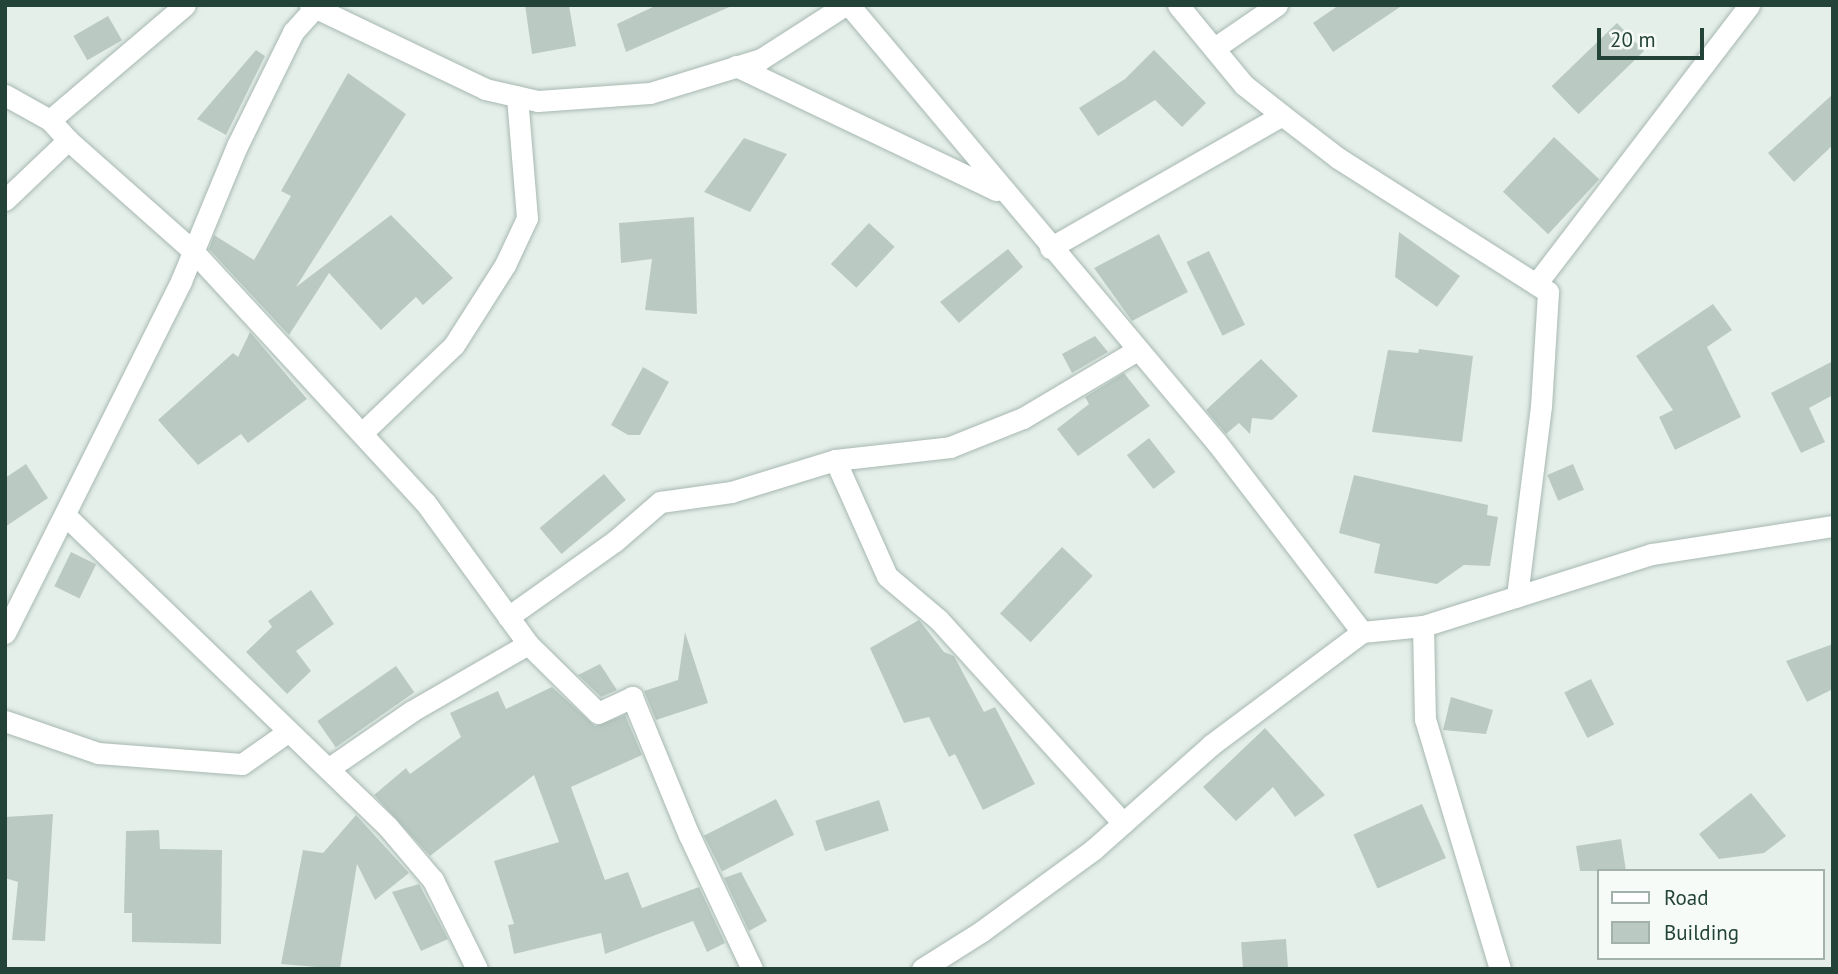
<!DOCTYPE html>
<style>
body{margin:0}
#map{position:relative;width:1838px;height:974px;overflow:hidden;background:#e5efea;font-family:"PT Sans",sans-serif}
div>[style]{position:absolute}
.building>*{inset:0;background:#bacac3;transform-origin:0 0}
.roads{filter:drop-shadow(0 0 2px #a7b8b1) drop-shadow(0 0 2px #a7b8b1)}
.street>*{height:21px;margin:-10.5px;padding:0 10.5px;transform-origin:10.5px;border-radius:10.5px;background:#fff}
span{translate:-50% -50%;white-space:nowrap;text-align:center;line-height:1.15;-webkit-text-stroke:7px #f6fbf8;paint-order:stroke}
.frame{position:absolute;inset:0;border:7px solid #234338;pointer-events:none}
.legend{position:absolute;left:1597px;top:869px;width:228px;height:91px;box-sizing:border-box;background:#f6fbf8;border:2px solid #a2b1ab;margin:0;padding:9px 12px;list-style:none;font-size:21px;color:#234338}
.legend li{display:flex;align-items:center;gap:14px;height:35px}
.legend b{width:35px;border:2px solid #a2b1ab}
.scale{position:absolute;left:1597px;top:28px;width:107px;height:32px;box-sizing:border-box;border:4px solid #234338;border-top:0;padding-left:9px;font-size:21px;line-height:24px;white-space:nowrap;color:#234338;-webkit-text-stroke:5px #f6fbf8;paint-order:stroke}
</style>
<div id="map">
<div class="building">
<i style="clip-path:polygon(525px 5px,569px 5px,576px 46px,532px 54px)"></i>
<i style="clip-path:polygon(657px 5px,734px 5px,626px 52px,617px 24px)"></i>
<i style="clip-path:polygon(1339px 5px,1403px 5px,1333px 52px,1313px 23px)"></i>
<i style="left:108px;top:16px;width:28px;height:40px;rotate:60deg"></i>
<i style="left:1617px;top:23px;width:39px;height:91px;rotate:46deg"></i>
<i style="clip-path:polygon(256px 50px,265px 56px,226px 135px,197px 119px)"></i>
<i style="clip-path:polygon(1154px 50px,1206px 103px,1182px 127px,1155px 100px,1098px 136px,1079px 108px,1125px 79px)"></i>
<i style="clip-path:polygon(348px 73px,406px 114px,296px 287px,391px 215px,453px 278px,423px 305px,416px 297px,381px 330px,329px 273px,289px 335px,209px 249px,214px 235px,254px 260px,291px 196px,281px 191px)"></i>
<i style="clip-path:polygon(1833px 94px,1833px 145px,1794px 182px,1768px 153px)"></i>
<i style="left:1554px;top:137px;width:62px;height:75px;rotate:43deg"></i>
<i style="clip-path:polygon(744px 138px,787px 154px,750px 212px,704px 192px)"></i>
<i style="clip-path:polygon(694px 217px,697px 314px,645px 310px,652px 259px,621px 263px,619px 223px)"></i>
<i style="left:869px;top:223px;width:35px;height:56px;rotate:43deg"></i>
<i style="clip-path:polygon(1399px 232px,1460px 276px,1437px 307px,1395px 277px)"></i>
<i style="clip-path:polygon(1159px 234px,1188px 292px,1132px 321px,1094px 268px)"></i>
<i style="clip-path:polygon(1008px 249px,1023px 267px,959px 323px,940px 302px)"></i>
<i style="left:1209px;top:251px;width:82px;height:25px;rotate:64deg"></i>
<i style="clip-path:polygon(1713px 304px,1732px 330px,1707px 347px,1741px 417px,1675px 450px,1659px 417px,1673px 410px,1636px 356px)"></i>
<i style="clip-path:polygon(250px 332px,307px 399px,248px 443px,241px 434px,198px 465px,158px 420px,233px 353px,238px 357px)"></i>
<i style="clip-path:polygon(1095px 336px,1108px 352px,1072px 373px,1062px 354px)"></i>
<i style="clip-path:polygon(1419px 349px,1473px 356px,1462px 442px,1372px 432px,1388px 350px,1418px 353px)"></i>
<i style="clip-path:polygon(1261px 359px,1298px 396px,1272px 420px,1252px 418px,1250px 434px,1239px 423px,1226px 434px,1206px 410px)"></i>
<i style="clip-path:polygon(1833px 361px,1833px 395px,1809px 408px,1825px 442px,1801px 453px,1771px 393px)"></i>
<i style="clip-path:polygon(643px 367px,669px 382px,640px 435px,628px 435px,611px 425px)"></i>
<i style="clip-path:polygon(1124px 373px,1150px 406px,1078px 456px,1057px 429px,1089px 404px,1085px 397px)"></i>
<i style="left:1149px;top:438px;width:43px;height:28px;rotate:52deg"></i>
<i style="clip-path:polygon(26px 464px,48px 498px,5px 527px,5px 478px)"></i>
<i style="left:1573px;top:464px;width:28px;height:28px;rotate:67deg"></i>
<i style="left:604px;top:474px;width:34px;height:84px;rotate:50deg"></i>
<i style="clip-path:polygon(1354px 475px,1488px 505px,1487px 515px,1498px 517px,1490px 566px,1464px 565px,1437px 584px,1374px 573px,1380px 544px,1339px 533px)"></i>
<i style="left:1062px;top:547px;width:42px;height:91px;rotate:43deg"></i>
<i style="left:71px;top:552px;width:28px;height:38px;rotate:26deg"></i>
<i style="clip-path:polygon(311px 590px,334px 624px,296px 651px,311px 671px,287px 694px,246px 652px,272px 627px,268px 621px)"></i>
<i style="clip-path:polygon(919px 620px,944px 652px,954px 656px,984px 712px,995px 707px,1035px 784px,983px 810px,955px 754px,949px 757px,929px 717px,904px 723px,870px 648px)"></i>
<i style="clip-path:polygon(685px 632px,708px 703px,656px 720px,644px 691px,678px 680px)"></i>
<i style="clip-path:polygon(1833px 644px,1833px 689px,1807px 702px,1786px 661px)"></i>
<i style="clip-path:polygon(600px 664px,617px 690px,601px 697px,578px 675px)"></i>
<i style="left:396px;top:666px;width:32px;height:96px;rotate:55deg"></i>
<i style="left:1591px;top:679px;width:51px;height:30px;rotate:63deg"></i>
<i style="clip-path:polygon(552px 687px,595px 726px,625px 715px,642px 755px,571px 787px,605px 880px,628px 872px,642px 908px,699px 887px,725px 943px,707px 952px,693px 921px,605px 954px,601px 933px,514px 954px,508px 925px,514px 924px,494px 861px,559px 842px,534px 775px,430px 856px,374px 795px,406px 768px,410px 774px,461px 737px,450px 713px,498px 691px,506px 709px)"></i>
<i style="clip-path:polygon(1451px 697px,1493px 710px,1486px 734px,1443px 730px)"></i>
<i style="clip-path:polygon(1265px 728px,1325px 795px,1295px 817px,1273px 787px,1236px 821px,1203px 787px)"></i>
<i style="clip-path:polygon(1751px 793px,1786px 836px,1764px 853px,1719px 859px,1699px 834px)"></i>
<i style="left:776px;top:799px;width:40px;height:81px;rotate:63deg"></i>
<i style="left:879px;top:800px;width:32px;height:67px;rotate:72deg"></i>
<i style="left:1422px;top:804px;width:59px;height:75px;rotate:66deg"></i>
<i style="clip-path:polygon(53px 814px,45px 941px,12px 940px,18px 882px,5px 878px,5px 817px)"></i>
<i style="clip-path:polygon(356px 815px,409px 873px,375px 900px,357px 864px,340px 969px,281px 964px,303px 850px,323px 853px)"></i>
<i style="clip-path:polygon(159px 830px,160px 849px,222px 850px,221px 944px,132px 942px,132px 913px,124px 913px,126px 831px)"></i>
<i style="clip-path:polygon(1621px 839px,1626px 871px,1580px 871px,1576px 846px)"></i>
<i style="clip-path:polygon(741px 872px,767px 921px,749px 931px,724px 878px)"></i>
<i style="clip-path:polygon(419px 884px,448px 939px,421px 951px,392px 892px)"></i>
<i style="left:1286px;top:939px;width:30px;height:45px;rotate:86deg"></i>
</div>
<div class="roads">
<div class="street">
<i style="left:310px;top:5px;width:194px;rotate:25.6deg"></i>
<i style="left:485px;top:89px;width:54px;rotate:12.8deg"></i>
<i style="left:538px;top:101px;width:112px;rotate:-4.1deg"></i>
<i style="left:650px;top:93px;width:116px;rotate:-17deg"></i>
<i style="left:761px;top:59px;width:100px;rotate:-32.7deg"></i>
<i style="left:849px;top:5px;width:572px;rotate:49.96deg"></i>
<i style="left:1217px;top:443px;width:238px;rotate:52.5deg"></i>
<i style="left:1178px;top:5px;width:104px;rotate:50.5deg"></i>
<i style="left:1244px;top:85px;width:48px;rotate:38.3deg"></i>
<i style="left:1282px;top:115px;width:71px;rotate:37.5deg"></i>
<i style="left:1338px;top:158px;width:249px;rotate:32.5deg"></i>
<i style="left:1548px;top:292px;width:114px;rotate:93.5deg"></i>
<i style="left:1541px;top:406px;width:192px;rotate:97.2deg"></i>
<i style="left:1216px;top:47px;width:74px;rotate:-34.5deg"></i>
<i style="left:736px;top:66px;width:288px;rotate:25.5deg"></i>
<i style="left:5px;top:95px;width:51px;rotate:29.1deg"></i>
<i style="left:68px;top:140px;width:27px;rotate:-132deg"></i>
<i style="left:50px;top:120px;width:177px;rotate:-40.4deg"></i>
<i style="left:5px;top:200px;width:87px;rotate:-43.6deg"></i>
<i style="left:68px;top:140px;width:167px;rotate:41.6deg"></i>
<i style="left:193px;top:251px;width:342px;rotate:47.3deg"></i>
<i style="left:425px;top:502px;width:175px;rotate:54deg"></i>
<i style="left:528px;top:644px;width:134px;rotate:150deg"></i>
<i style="left:412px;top:711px;width:102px;rotate:145.4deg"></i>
<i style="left:1050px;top:248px;width:267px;rotate:-29.8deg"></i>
<i style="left:1536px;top:284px;width:351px;rotate:-52.6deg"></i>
<i style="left:362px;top:433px;width:127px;rotate:-43.7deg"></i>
<i style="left:454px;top:345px;width:95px;rotate:-57.5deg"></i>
<i style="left:505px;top:265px;width:52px;rotate:-64.9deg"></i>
<i style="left:527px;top:218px;width:122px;rotate:-94.7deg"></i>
<i style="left:65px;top:515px;width:449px;rotate:44deg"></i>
<i style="left:388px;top:827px;width:70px;rotate:49.7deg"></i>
<i style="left:433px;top:880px;width:99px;rotate:63.7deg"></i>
<i style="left:508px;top:617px;width:131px;rotate:-35.4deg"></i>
<i style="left:615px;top:541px;width:60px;rotate:-40.9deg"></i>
<i style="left:660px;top:502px;width:72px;rotate:-8deg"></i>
<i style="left:731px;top:492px;width:109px;rotate:-17.1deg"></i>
<i style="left:1423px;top:626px;width:93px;rotate:88.8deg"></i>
<i style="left:1425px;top:719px;width:261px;rotate:73.3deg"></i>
<i style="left:5px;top:633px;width:394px;rotate:-63.4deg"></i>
<i style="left:181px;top:281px;width:146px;rotate:-67.5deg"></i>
<i style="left:237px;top:146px;width:127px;rotate:-63.8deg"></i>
<i style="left:293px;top:32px;width:36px;rotate:-48deg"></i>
<i style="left:528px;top:644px;width:98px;rotate:44.6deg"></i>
<i style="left:598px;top:713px;width:38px;rotate:-25deg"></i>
<i style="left:632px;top:697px;width:149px;rotate:67.6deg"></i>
<i style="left:689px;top:835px;width:148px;rotate:64.8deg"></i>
<i style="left:5px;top:721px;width:98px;rotate:19deg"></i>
<i style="left:98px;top:753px;width:144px;rotate:4.4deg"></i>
<i style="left:242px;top:764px;width:57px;rotate:-35.1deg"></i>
<i style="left:1123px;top:823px;width:274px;rotate:-132.2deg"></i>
<i style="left:939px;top:620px;width:68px;rotate:-139.8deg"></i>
<i style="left:887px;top:576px;width:127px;rotate:-114.1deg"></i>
<i style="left:835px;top:460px;width:116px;rotate:-6.4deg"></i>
<i style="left:950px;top:447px;width:79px;rotate:-21.7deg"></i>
<i style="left:1023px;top:418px;width:133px;rotate:-30.8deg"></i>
<i style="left:922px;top:969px;width:71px;rotate:-32.3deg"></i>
<i style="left:982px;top:931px;width:139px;rotate:-36.2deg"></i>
<i style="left:1094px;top:849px;width:157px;rotate:-41.6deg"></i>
<i style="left:1211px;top:745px;width:189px;rotate:-36.8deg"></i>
<i style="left:1362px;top:632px;width:61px;rotate:-5.6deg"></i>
<i style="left:1423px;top:626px;width:240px;rotate:-17.5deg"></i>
<i style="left:1652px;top:554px;width:183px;rotate:-8.8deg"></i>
</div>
</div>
<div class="frame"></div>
<ul class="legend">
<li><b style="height:9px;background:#fff"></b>Road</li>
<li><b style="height:19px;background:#bacac3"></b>Building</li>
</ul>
<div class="scale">20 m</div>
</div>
